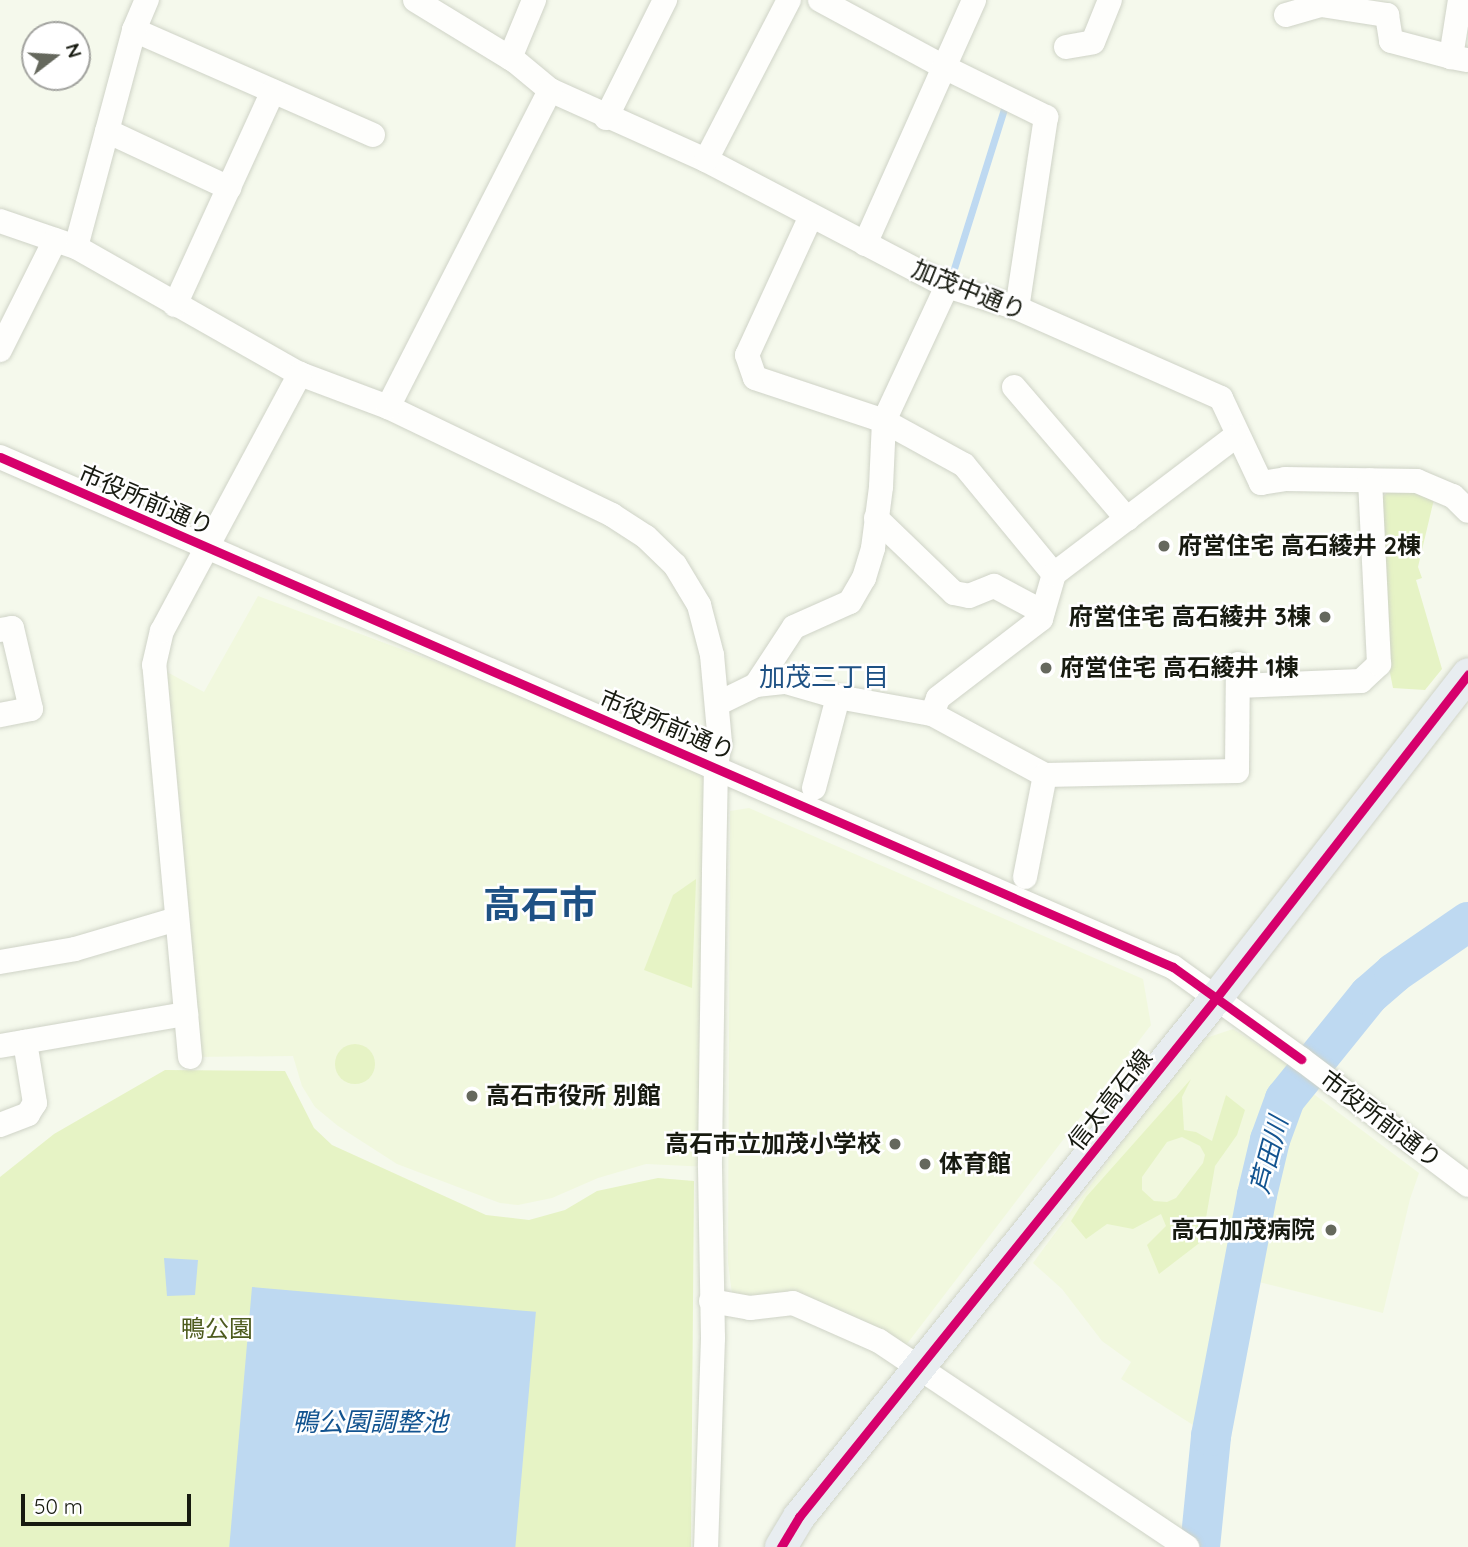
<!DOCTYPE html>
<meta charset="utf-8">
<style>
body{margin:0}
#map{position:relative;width:1468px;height:1547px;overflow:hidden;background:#f5f9ec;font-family:Quicksand,"Noto Sans JP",sans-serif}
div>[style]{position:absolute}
.built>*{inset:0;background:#f1f8de}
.green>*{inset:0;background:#e6f3c5}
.round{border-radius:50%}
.water>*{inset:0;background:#bed9f1;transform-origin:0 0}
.stream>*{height:7px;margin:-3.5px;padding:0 3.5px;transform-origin:3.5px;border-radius:3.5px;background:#bed9f1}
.river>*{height:40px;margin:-20px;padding:0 20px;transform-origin:20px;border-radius:20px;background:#bed9f1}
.roads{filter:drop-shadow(0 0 2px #cfd3c7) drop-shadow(0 0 2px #cfd3c7)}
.minor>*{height:24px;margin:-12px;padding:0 12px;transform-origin:12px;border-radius:12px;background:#fefefc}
.major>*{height:32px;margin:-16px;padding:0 16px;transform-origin:16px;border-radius:16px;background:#e8edf0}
.cycleway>*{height:9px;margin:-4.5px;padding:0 4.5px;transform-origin:4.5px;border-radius:4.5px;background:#d6006c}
.dots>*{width:19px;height:19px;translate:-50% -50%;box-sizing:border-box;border:4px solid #fff;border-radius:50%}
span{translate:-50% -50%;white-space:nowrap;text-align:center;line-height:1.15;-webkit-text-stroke:5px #fff;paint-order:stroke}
.street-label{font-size:24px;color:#171a10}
.poi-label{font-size:24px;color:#171a10;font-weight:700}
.left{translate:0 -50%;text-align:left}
.right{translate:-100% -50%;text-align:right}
.park-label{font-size:24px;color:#4d5b1e}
.neighbourhood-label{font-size:26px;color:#1e5184}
.water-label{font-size:26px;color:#135490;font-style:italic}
.town-label{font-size:38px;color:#1e5184;font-weight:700}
.north{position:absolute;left:21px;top:21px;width:70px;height:70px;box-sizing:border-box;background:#fff;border:2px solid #a2a39f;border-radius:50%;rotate:73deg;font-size:19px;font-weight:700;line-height:28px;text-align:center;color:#171a10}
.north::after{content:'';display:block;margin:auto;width:24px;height:32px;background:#65685d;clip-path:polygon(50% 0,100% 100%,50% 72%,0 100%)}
.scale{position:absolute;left:21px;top:1494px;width:170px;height:32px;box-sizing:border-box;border:4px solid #171a10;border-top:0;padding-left:9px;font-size:21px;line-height:24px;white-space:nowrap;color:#171a10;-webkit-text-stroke:5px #fff;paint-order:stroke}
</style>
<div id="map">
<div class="built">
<i style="clip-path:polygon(258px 596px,716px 766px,710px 1167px,646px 1164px,598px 1178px,552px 1198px,518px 1205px,500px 1203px,397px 1164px,338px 1126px,315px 1107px,302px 1086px,293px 1056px,190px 1057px,154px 665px,204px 692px)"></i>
<i style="clip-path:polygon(749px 808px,1143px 979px,1151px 1025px,903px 1349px,732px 1294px,728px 1262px,730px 811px)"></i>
<i style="clip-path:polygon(1233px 1029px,1287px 1064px,1269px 1101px,1251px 1155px,1239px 1205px,1204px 1432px,1121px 1379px,1131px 1362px,1102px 1341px,1062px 1289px,1033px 1263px,1197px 1041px)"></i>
<i style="clip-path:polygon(1311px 1092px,1419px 1173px,1410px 1199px,1383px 1313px,1251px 1280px,1275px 1148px)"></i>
</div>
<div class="green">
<i style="clip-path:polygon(1401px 485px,1434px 499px,1418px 567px,1422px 578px,1416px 580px,1442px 669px,1425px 690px,1393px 688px,1386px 653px,1380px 500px,1392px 487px)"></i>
<i style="clip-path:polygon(696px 879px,692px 988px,644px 970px,673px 895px)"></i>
<i class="round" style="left:335px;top:1044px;width:40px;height:40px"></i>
<i style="clip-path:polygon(165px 1070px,285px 1071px,314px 1128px,332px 1145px,486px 1215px,529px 1220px,565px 1210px,597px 1191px,658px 1178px,694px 1181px,691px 1547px,0 1547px,0 1177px,54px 1134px)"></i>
<i style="clip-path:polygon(evenodd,1191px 1079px,1182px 1097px,1184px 1130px,1196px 1132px,1212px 1141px,1226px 1095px,1245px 1110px,1237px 1135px,1215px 1166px,1202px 1241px,1159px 1274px,1147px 1245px,1166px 1226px,1161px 1214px,1133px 1229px,1107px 1224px,1086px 1239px,1071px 1221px,1086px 1197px,1191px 1079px,1182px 1137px,1200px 1146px,1205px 1155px,1203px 1163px,1176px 1198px,1167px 1202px,1154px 1201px,1142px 1190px,1142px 1177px,1167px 1142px,1182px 1137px)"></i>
</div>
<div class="water">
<i style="clip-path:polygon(164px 1258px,198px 1260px,195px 1295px,167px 1296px)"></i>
<i style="left:252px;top:1287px;width:285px;height:261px;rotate:5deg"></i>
</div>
<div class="stream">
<i style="left:951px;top:278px;width:177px;rotate:-72.6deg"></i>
</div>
<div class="river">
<i style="left:1200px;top:1547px;width:112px;rotate:-84.3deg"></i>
<i style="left:1211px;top:1436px;width:245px;rotate:-79.2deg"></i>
<i style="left:1257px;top:1195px;width:57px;rotate:-76.7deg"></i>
<i style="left:1270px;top:1140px;width:44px;rotate:-69.9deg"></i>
<i style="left:1285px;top:1099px;width:134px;rotate:-51.1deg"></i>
<i style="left:1369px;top:995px;width:33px;rotate:-41deg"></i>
<i style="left:1394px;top:973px;width:90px;rotate:-34.6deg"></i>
</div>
<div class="roads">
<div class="minor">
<i style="left:415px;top:0;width:117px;rotate:31.4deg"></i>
<i style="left:515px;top:61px;width:45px;rotate:39.6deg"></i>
<i style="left:550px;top:90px;width:171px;rotate:24.2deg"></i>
<i style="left:706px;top:160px;width:272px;rotate:27.6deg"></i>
<i style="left:947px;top:286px;width:73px;rotate:17.4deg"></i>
<i style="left:1017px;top:308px;width:223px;rotate:23.8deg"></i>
<i style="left:1221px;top:398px;width:94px;rotate:64.8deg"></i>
<i style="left:1261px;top:483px;width:24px;rotate:-9deg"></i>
<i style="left:1285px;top:479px;width:132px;rotate:0.9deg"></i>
<i style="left:1417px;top:481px;width:39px;rotate:23deg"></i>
<i style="left:1453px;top:496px;width:21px;rotate:45deg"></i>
<i style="left:820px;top:0;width:141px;rotate:28.4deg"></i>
<i style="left:944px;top:67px;width:114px;rotate:26.1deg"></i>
<i style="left:1046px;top:117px;width:193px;rotate:98.6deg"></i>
<i style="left:1460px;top:0;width:58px;rotate:99deg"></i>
<i style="left:1451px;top:57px;width:16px;rotate:11deg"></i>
<i style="left:1286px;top:15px;width:36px;rotate:-16deg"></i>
<i style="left:1321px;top:5px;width:67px;rotate:8.6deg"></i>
<i style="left:1387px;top:15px;width:26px;rotate:81deg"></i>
<i style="left:1391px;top:41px;width:62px;rotate:14.9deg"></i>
<i style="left:134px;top:30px;width:261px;rotate:23.7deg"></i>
<i style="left:1066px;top:47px;width:27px;rotate:-10deg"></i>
<i style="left:1093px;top:42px;width:45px;rotate:-68deg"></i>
<i style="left:510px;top:58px;width:63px;rotate:-67.5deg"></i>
<i style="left:606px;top:118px;width:132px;rotate:-63.4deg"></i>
<i style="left:107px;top:131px;width:135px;rotate:25deg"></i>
<i style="left:706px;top:160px;width:180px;rotate:-62.6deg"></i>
<i style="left:811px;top:216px;width:153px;rotate:114.7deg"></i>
<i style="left:747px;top:355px;width:24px;rotate:71deg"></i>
<i style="left:755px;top:378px;width:136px;rotate:18.4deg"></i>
<i style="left:884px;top:421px;width:91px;rotate:28.8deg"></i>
<i style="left:964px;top:465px;width:141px;rotate:50.5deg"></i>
<i style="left:0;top:221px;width:80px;rotate:18.9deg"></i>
<i style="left:76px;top:247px;width:257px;rotate:29.6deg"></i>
<i style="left:300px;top:374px;width:94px;rotate:20.6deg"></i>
<i style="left:388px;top:407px;width:249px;rotate:25.7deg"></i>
<i style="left:612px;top:515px;width:40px;rotate:32.9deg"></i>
<i style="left:646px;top:537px;width:40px;rotate:44deg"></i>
<i style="left:675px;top:565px;width:47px;rotate:59deg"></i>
<i style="left:699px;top:605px;width:52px;rotate:75.4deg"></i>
<i style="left:712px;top:655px;width:88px;rotate:84.8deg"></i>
<i style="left:720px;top:743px;width:23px;rotate:100deg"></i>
<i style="left:716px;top:766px;width:106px;rotate:91.1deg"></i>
<i style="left:714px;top:872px;width:295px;rotate:90.8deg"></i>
<i style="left:710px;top:1167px;width:171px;rotate:89deg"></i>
<i style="left:713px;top:1338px;width:209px;rotate:91.9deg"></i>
<i style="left:865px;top:244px;width:267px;rotate:-65.9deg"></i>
<i style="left:76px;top:247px;width:225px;rotate:-75deg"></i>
<i style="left:134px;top:30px;width:33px;rotate:-67deg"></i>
<i style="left:175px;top:305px;width:235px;rotate:-65.4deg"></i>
<i style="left:0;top:350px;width:123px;rotate:-63.4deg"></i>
<i style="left:1014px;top:387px;width:174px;rotate:49.4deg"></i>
<i style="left:388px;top:407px;width:356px;rotate:-62.9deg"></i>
<i style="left:0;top:457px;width:1279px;rotate:23.5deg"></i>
<i style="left:1173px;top:967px;width:158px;rotate:35.7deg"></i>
<i style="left:1301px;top:1059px;width:209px;rotate:37deg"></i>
<i style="left:876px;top:518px;width:108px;rotate:43.9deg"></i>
<i style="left:954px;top:593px;width:15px;rotate:11deg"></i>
<i style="left:969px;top:596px;width:27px;rotate:-22deg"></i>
<i style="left:994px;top:586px;width:55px;rotate:28deg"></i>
<i style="left:0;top:630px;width:12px;rotate:-9deg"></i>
<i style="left:12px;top:628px;width:83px;rotate:76.8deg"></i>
<i style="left:31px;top:709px;width:32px;rotate:169deg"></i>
<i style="left:756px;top:685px;width:30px;rotate:-6deg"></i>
<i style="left:786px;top:682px;width:54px;rotate:16.1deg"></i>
<i style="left:838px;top:697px;width:96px;rotate:10.3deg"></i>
<i style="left:932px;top:714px;width:128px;rotate:28.4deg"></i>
<i style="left:1045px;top:775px;width:192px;rotate:-1.2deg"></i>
<i style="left:1237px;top:771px;width:107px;rotate:-89.5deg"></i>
<i style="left:1238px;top:686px;width:123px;rotate:-2.3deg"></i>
<i style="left:1361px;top:681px;width:25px;rotate:-43deg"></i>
<i style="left:1379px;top:664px;width:184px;rotate:-92.8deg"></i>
<i style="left:717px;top:704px;width:43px;rotate:-26deg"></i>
<i style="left:756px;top:685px;width:69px;rotate:-56.8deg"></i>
<i style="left:794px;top:627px;width:61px;rotate:-24.1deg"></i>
<i style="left:850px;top:602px;width:28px;rotate:-60deg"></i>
<i style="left:864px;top:578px;width:31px;rotate:-73deg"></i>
<i style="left:873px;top:548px;width:62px;rotate:-82.5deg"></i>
<i style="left:881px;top:487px;width:66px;rotate:-87.4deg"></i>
<i style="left:884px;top:421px;width:149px;rotate:-65deg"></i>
<i style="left:932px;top:714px;width:17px;rotate:-69deg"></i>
<i style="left:938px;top:698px;width:130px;rotate:-37.5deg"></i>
<i style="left:1041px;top:619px;width:47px;rotate:-73.9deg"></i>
<i style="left:1054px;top:574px;width:228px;rotate:-37.2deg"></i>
<i style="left:814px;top:788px;width:94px;rotate:-75.2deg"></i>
<i style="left:1025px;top:877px;width:104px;rotate:-78.9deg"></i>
<i style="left:0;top:962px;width:76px;rotate:-9.8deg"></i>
<i style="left:75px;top:949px;width:106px;rotate:-16.4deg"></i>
<i style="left:0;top:1046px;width:189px;rotate:-9.8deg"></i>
<i style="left:190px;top:1057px;width:394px;rotate:-95.2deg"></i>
<i style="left:154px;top:665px;width:35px;rotate:-77deg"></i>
<i style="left:162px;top:631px;width:292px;rotate:-61.8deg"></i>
<i style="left:0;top:1125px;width:30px;rotate:-21deg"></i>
<i style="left:28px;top:1114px;width:13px;rotate:-58deg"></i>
<i style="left:35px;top:1103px;width:62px;rotate:-99.3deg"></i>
<i style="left:711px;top:1301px;width:40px;rotate:10deg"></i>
<i style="left:750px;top:1308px;width:43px;rotate:-6.6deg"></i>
<i style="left:793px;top:1303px;width:94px;rotate:23.8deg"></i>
<i style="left:879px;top:1341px;width:371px;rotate:33.8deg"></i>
</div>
<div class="major">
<i style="left:781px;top:1547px;width:35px;rotate:-59deg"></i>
<i style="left:799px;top:1517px;width:667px;rotate:-51.21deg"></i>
<i style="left:1217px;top:997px;width:409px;rotate:-52.1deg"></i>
</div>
</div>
<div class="cycleway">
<i style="left:0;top:457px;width:1279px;rotate:23.5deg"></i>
<i style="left:1173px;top:967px;width:158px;rotate:35.7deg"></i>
<i style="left:781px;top:1547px;width:35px;rotate:-59deg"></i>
<i style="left:799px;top:1517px;width:667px;rotate:-51.21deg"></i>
<i style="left:1217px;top:997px;width:409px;rotate:-52.1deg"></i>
</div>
<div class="dots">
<i style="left:1164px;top:546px;background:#65685d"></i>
<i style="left:1325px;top:617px;background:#65685d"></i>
<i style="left:1046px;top:668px;background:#65685d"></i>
<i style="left:472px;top:1096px;background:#65685d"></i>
<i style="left:895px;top:1144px;background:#65685d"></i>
<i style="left:925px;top:1164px;background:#65685d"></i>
<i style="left:1331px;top:1230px;background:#65685d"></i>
</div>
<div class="street-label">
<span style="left:969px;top:290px;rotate:22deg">加茂中通り</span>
<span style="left:146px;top:500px;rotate:23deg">市役所前通り</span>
<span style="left:667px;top:725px;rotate:23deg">市役所前通り</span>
<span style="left:1110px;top:1100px;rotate:-52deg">信太高石線</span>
<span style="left:1381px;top:1119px;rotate:37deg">市役所前通り</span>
</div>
<div class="poi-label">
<span class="left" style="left:1178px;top:546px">府営住宅 高石綾井 2棟</span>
<span class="right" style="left:1311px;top:617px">府営住宅 高石綾井 3棟</span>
<span class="left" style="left:1060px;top:668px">府営住宅 高石綾井 1棟</span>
<span class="left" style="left:486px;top:1096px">高石市役所 別館</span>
<span class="right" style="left:881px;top:1144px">高石市立加茂小学校</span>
<span class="left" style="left:939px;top:1164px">体育館</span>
<span class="right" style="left:1315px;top:1230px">高石加茂病院</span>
</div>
<div class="park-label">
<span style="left:217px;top:1329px">鴨公園</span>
</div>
<div class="neighbourhood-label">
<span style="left:824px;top:677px">加茂三丁目</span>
</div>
<div class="water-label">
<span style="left:1269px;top:1155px;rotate:-75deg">芦田川</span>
<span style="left:370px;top:1422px">鴨公園調整池</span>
</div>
<div class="town-label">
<span style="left:540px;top:905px">高石市</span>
</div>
<div class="north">N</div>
<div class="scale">50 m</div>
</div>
